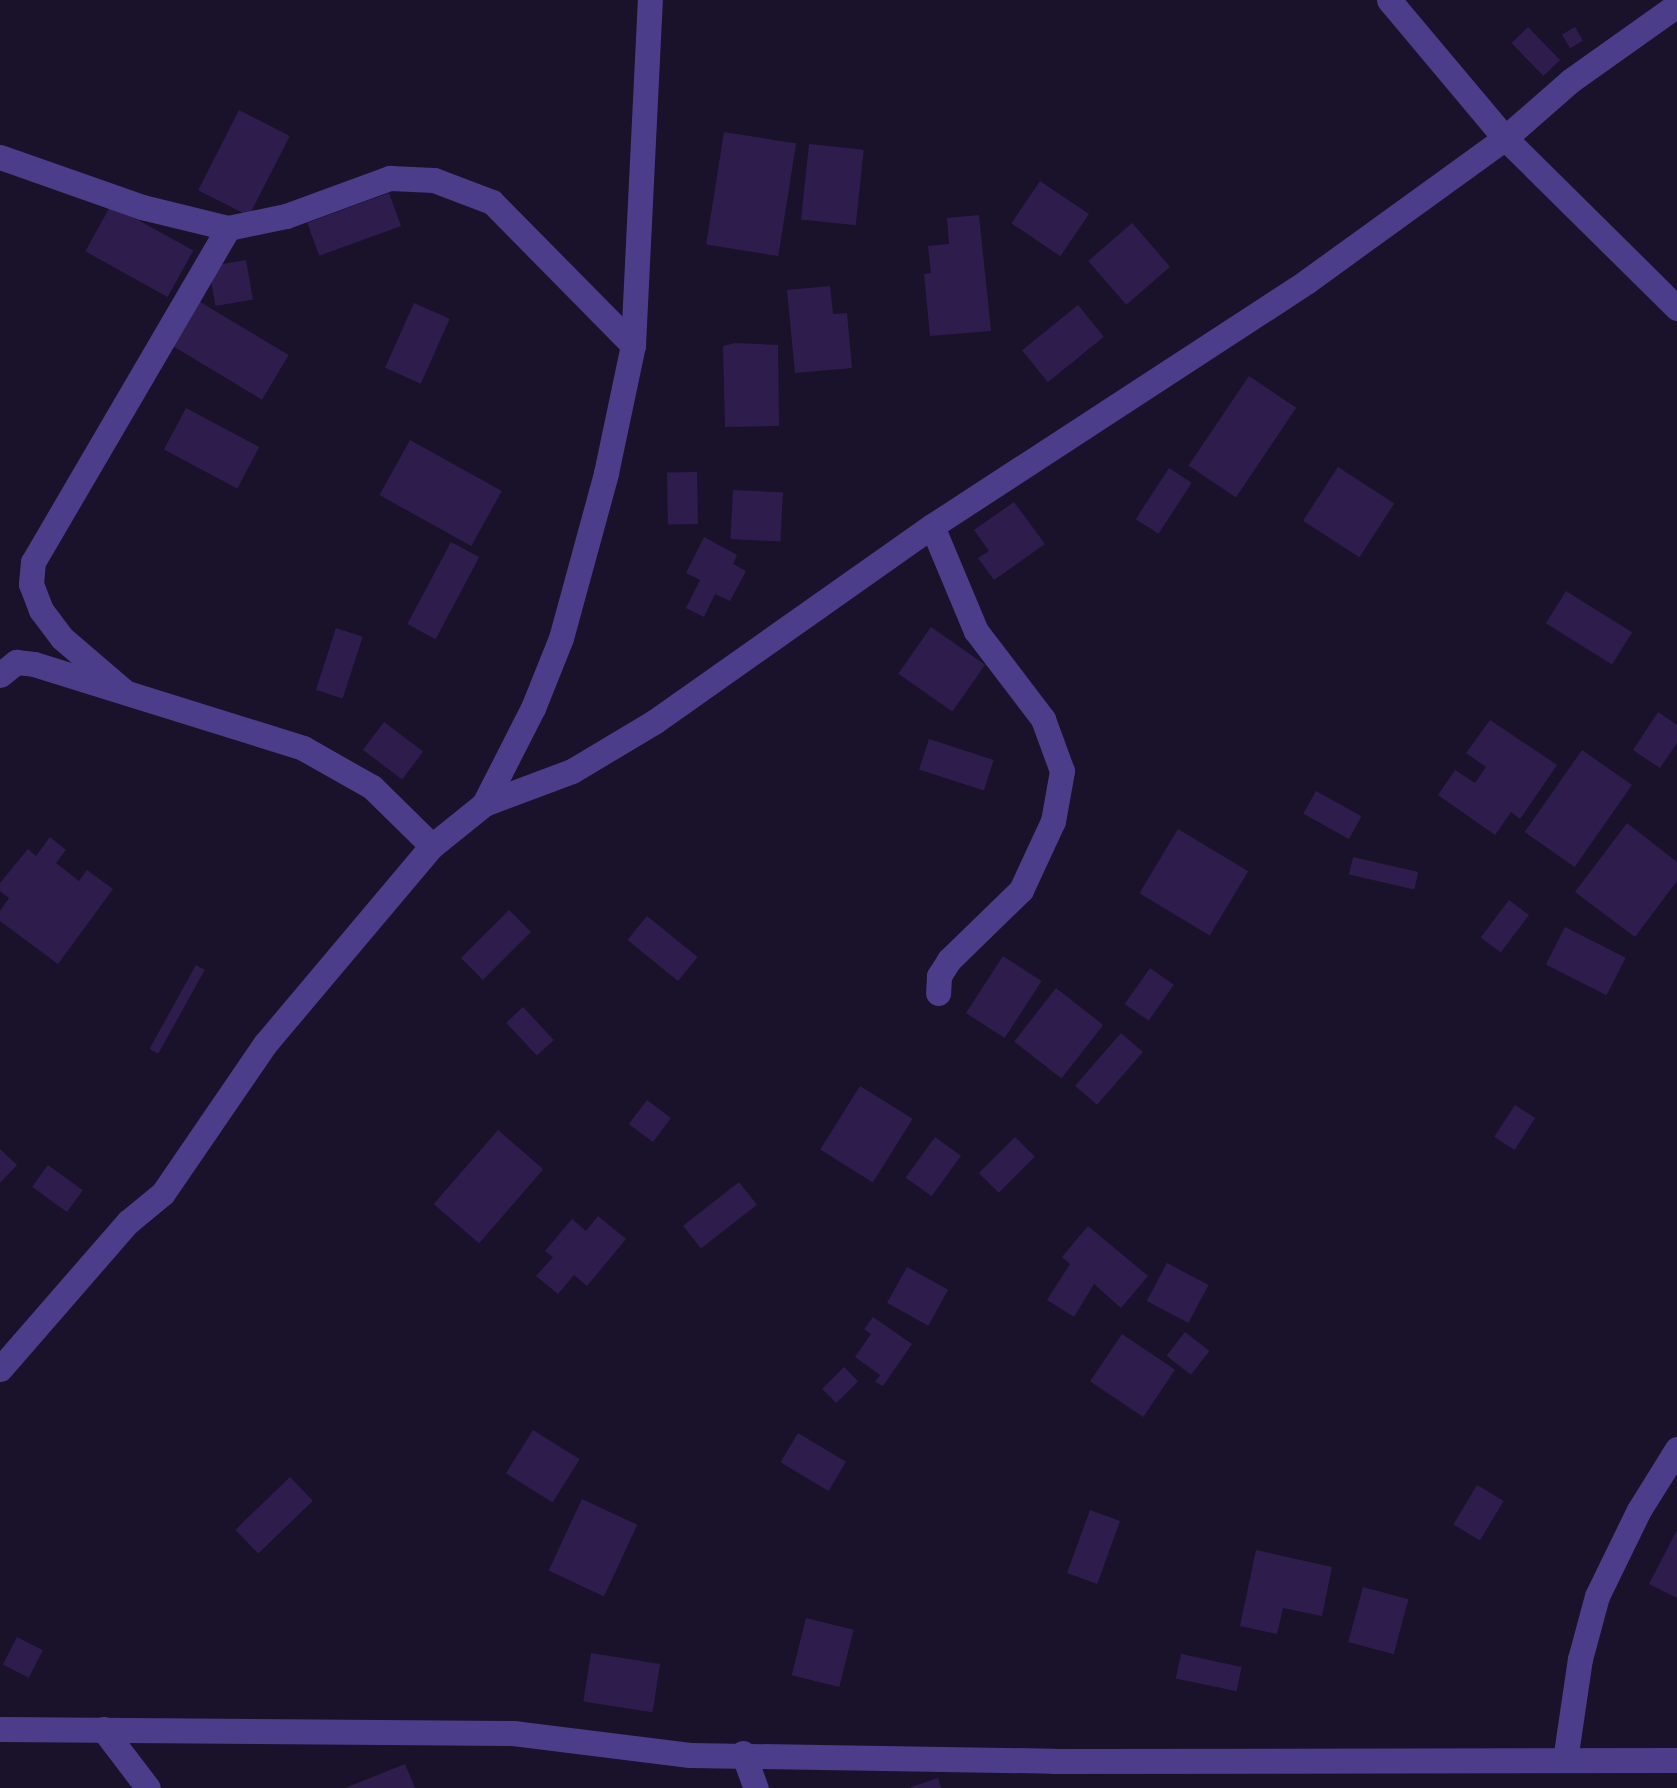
<!DOCTYPE html>
<style>
body{margin:0}
#map{position:relative;width:1677px;height:1788px;overflow:hidden;background:#1a112b;font-family:Arial,sans-serif}
div>[style]{position:absolute}
.building>*{inset:0;background:#2e1d4c;transform-origin:0 0}
.minor>*{height:25px;margin:-12.5px;padding:0 12.5px;transform-origin:12.5px;border-radius:12.5px;background:#4b3d8a}
span{translate:-50% -50%;white-space:nowrap;text-align:center;line-height:1.15;-webkit-text-stroke:10px #1a112b;paint-order:stroke}
</style>
<div id="map">
<div class="building">
<i style="left:1528px;top:27px;width:46px;height:23px;rotate:46deg"></i>
<i style="left:1575px;top:27px;width:16px;height:15px;rotate:60deg"></i>
<i style="left:239px;top:110px;width:57px;height:90px;rotate:27deg"></i>
<i style="left:724px;top:132px;width:73px;height:114px;rotate:9deg"></i>
<i style="left:809px;top:144px;width:55px;height:76px;rotate:6deg"></i>
<i style="left:1040px;top:181px;width:59px;height:51px;rotate:34deg"></i>
<i style="left:389px;top:193px;width:35px;height:87px;rotate:70deg"></i>
<i style="left:111px;top:205px;width:94px;height:53px;rotate:29deg"></i>
<i style="clip-path:polygon(979px 215px,991px 331px,930px 336px,924px 274px,931px 273px,928px 246px,949px 244px,947px 218px)"></i>
<i style="left:1132px;top:223px;width:58px;height:58px;rotate:49deg"></i>
<i style="left:246px;top:260px;width:40px;height:38px;rotate:80deg"></i>
<i style="clip-path:polygon(830px 286px,833px 314px,847px 313px,852px 368px,795px 373px,787px 290px)"></i>
<i style="left:197px;top:300px;width:107px;height:52px;rotate:31deg"></i>
<i style="left:414px;top:303px;width:39px;height:71px;rotate:24deg"></i>
<i style="left:1078px;top:305px;width:41px;height:72px;rotate:51deg"></i>
<i style="clip-path:polygon(735px 343px,778px 345px,779px 426px,725px 427px,723px 346px)"></i>
<i style="left:1249px;top:376px;width:57px;height:108px;rotate:34deg"></i>
<i style="left:186px;top:408px;width:83px;height:47px;rotate:28deg"></i>
<i style="left:410px;top:440px;width:105px;height:63px;rotate:29deg"></i>
<i style="left:1338px;top:467px;width:67px;height:64px;rotate:33deg"></i>
<i style="left:1169px;top:468px;width:27px;height:61px;rotate:33deg"></i>
<i style="left:697px;top:472px;width:52px;height:30px;rotate:89deg"></i>
<i style="left:733px;top:490px;width:50px;height:49px;rotate:3deg"></i>
<i style="clip-path:polygon(1014px 502px,1045px 544px,994px 580px,978px 558px,989px 551px,974px 530px)"></i>
<i style="clip-path:polygon(704px 537px,737px 555px,733px 564px,746px 571px,730px 601px,715px 594px,704px 617px,686px 608px,700px 580px,686px 573px)"></i>
<i style="left:451px;top:542px;width:32px;height:93px;rotate:28deg"></i>
<i style="left:1566px;top:591px;width:78px;height:38px;rotate:32deg"></i>
<i style="left:931px;top:627px;width:66px;height:57px;rotate:35deg"></i>
<i style="left:336px;top:628px;width:28px;height:65px;rotate:18deg"></i>
<i style="clip-path:polygon(1658px 712px,1677px 725px,1677px 743px,1660px 768px,1633px 750px)"></i>
<i style="clip-path:polygon(1490px 720px,1557px 765px,1520px 819px,1511px 812px,1495px 835px,1438px 795px,1455px 770px,1475px 783px,1486px 767px,1466px 753px)"></i>
<i style="left:384px;top:722px;width:49px;height:35px;rotate:37deg"></i>
<i style="left:929px;top:739px;width:68px;height:32px;rotate:18deg"></i>
<i style="left:1582px;top:750px;width:61px;height:100px;rotate:35deg"></i>
<i style="left:1316px;top:791px;width:52px;height:26px;rotate:29deg"></i>
<i style="clip-path:polygon(1627px 823px,1677px 862px,1677px 881px,1635px 937px,1575px 892px)"></i>
<i style="left:1178px;top:829px;width:82px;height:75px;rotate:31deg"></i>
<i style="clip-path:polygon(50px 837px,66px 850px,56px 863px,79px 881px,87px 870px,113px 889px,58px 964px,0 921px,0 911px,9px 898px,0 891px,0 883px,28px 849px,36px 856px)"></i>
<i style="left:1353px;top:857px;width:67px;height:18px;rotate:13deg"></i>
<i style="left:1509px;top:900px;width:25px;height:47px;rotate:37deg"></i>
<i style="left:509px;top:910px;width:31px;height:68px;rotate:45deg"></i>
<i style="left:647px;top:916px;width:65px;height:31px;rotate:39deg"></i>
<i style="left:1565px;top:927px;width:68px;height:42px;rotate:27deg"></i>
<i style="left:1003px;top:956px;width:46px;height:68px;rotate:33deg"></i>
<i style="left:196px;top:965px;width:10px;height:96px;rotate:29deg"></i>
<i style="left:1150px;top:968px;width:29px;height:44px;rotate:35deg"></i>
<i style="left:1056px;top:988px;width:60px;height:68px;rotate:38deg"></i>
<i style="left:523px;top:1007px;width:45px;height:23px;rotate:47deg"></i>
<i style="left:1121px;top:1033px;width:29px;height:70px;rotate:41deg"></i>
<i style="left:860px;top:1086px;width:62px;height:75px;rotate:32deg"></i>
<i style="left:647px;top:1100px;width:30px;height:30px;rotate:37deg"></i>
<i style="left:1515px;top:1105px;width:24px;height:38px;rotate:33deg"></i>
<i style="left:498px;top:1130px;width:60px;height:98px;rotate:41deg"></i>
<i style="left:935px;top:1137px;width:32px;height:50px;rotate:36deg"></i>
<i style="left:1015px;top:1137px;width:28px;height:51px;rotate:45deg"></i>
<i style="clip-path:polygon(0 1149px,17px 1165px,0 1183px)"></i>
<i style="left:48px;top:1165px;width:43px;height:27px;rotate:36deg"></i>
<i style="left:739px;top:1182px;width:29px;height:71px;rotate:52deg"></i>
<i style="clip-path:polygon(598px 1216px,626px 1239px,587px 1286px,574px 1275px,558px 1294px,536px 1276px,553px 1257px,545px 1251px,572px 1219px,586px 1231px)"></i>
<i style="clip-path:polygon(1088px 1226px,1148px 1276px,1121px 1308px,1094px 1284px,1074px 1317px,1047px 1300px,1070px 1264px,1062px 1257px)"></i>
<i style="left:1167px;top:1263px;width:47px;height:43px;rotate:28deg"></i>
<i style="left:907px;top:1267px;width:47px;height:41px;rotate:29deg"></i>
<i style="clip-path:polygon(873px 1317px,912px 1344px,883px 1386px,875px 1382px,880px 1375px,855px 1357px,871px 1334px,864px 1329px)"></i>
<i style="left:1185px;top:1332px;width:31px;height:30px;rotate:38deg"></i>
<i style="left:1122px;top:1334px;width:64px;height:57px;rotate:34deg"></i>
<i style="left:844px;top:1367px;width:20px;height:31px;rotate:45deg"></i>
<i style="left:533px;top:1430px;width:55px;height:51px;rotate:32deg"></i>
<i style="left:798px;top:1433px;width:56px;height:34px;rotate:31deg"></i>
<i style="left:290px;top:1477px;width:33px;height:76px;rotate:46deg"></i>
<i style="left:1477px;top:1485px;width:31px;height:46px;rotate:31deg"></i>
<i style="left:582px;top:1499px;width:61px;height:79px;rotate:25deg"></i>
<i style="left:1090px;top:1510px;width:32px;height:67px;rotate:20deg"></i>
<i style="clip-path:polygon(1677px 1530px,1677px 1598px,1649px 1584px)"></i>
<i style="clip-path:polygon(1256px 1550px,1332px 1567px,1322px 1616px,1283px 1608px,1277px 1634px,1240px 1626px)"></i>
<i style="left:1363px;top:1587px;width:47px;height:57px;rotate:15deg"></i>
<i style="left:806px;top:1618px;width:49px;height:59px;rotate:14deg"></i>
<i style="left:17px;top:1637px;width:29px;height:31px;rotate:27deg"></i>
<i style="left:591px;top:1653px;width:70px;height:49px;rotate:9deg"></i>
<i style="left:1181px;top:1654px;width:62px;height:25px;rotate:12deg"></i>
<i style="clip-path:polygon(405px 1764px,415px 1788px,345px 1788px)"></i>
<i style="clip-path:polygon(938px 1778px,941px 1788px,911px 1788px,911px 1787px)"></i>
</div>
<div class="minor">
<i style="left:1389px;top:0;width:180px;rotate:50deg"></i>
<i style="left:1505px;top:138px;width:242px;rotate:44.7deg"></i>
<i style="left:0;top:157px;width:151px;rotate:19.4deg"></i>
<i style="left:142px;top:207px;width:89px;rotate:13.7deg"></i>
<i style="left:228px;top:228px;width:59px;rotate:-11.7deg"></i>
<i style="left:286px;top:216px;width:111px;rotate:-20.1deg"></i>
<i style="left:390px;top:178px;width:44px;rotate:2.6deg"></i>
<i style="left:434px;top:180px;width:62px;rotate:20.8deg"></i>
<i style="left:492px;top:202px;width:201px;rotate:45.4deg"></i>
<i style="left:932px;top:526px;width:114px;rotate:67.3deg"></i>
<i style="left:976px;top:631px;width:111px;rotate:52.7deg"></i>
<i style="left:1043px;top:719px;width:55px;rotate:69.9deg"></i>
<i style="left:1062px;top:771px;width:51px;rotate:100.2deg"></i>
<i style="left:1053px;top:821px;width:76px;rotate:114.9deg"></i>
<i style="left:1021px;top:890px;width:100px;rotate:135.8deg"></i>
<i style="left:949px;top:960px;width:19px;rotate:122deg"></i>
<i style="left:939px;top:976px;width:17px;rotate:93deg"></i>
<i style="left:0;top:675px;width:21px;rotate:-39deg"></i>
<i style="left:16px;top:662px;width:18px;rotate:6deg"></i>
<i style="left:34px;top:664px;width:282px;rotate:17.3deg"></i>
<i style="left:303px;top:748px;width:79px;rotate:29.5deg"></i>
<i style="left:372px;top:787px;width:84px;rotate:44.5deg"></i>
<i style="left:125px;top:692px;width:83px;rotate:-139.4deg"></i>
<i style="left:62px;top:638px;width:35px;rotate:-127deg"></i>
<i style="left:41px;top:610px;width:28px;rotate:-111deg"></i>
<i style="left:31px;top:584px;width:22px;rotate:-85deg"></i>
<i style="left:33px;top:562px;width:387px;rotate:-59.7deg"></i>
<i style="left:484px;top:804px;width:94px;rotate:-20.6deg"></i>
<i style="left:572px;top:771px;width:96px;rotate:-30.9deg"></i>
<i style="left:654px;top:722px;width:340px;rotate:-35.2deg"></i>
<i style="left:932px;top:526px;width:447px;rotate:-33.1deg"></i>
<i style="left:1306px;top:282px;width:246px;rotate:-35.9deg"></i>
<i style="left:1505px;top:138px;width:86px;rotate:-41.2deg"></i>
<i style="left:1570px;top:81px;width:131px;rotate:-35.4deg"></i>
<i style="left:0;top:1369px;width:195px;rotate:-49deg"></i>
<i style="left:128px;top:1222px;width:45px;rotate:-39.6deg"></i>
<i style="left:163px;top:1193px;width:181px;rotate:-55.6deg"></i>
<i style="left:265px;top:1044px;width:259px;rotate:-49.9deg"></i>
<i style="left:432px;top:846px;width:67px;rotate:-38.9deg"></i>
<i style="left:484px;top:804px;width:108px;rotate:-63deg"></i>
<i style="left:533px;top:708px;width:75px;rotate:-68.2deg"></i>
<i style="left:561px;top:638px;width:171px;rotate:-74.7deg"></i>
<i style="left:606px;top:473px;width:131px;rotate:-78.1deg"></i>
<i style="left:633px;top:345px;width:345px;rotate:-87.2deg"></i>
<i style="left:0;top:1729px;width:513px;rotate:0.45deg"></i>
<i style="left:513px;top:1733px;width:178px;rotate:7.1deg"></i>
<i style="left:690px;top:1755px;width:363px;rotate:0.9deg"></i>
<i style="left:1053px;top:1761px;width:624px;rotate:-0.09deg"></i>
<i style="left:103px;top:1729px;width:74px;rotate:52.7deg"></i>
<i style="left:743px;top:1753px;width:37px;rotate:70deg"></i>
<i style="left:1565px;top:1760px;width:102px;rotate:-81.6deg"></i>
<i style="left:1580px;top:1659px;width:65px;rotate:-74.9deg"></i>
<i style="left:1597px;top:1596px;width:96px;rotate:-64deg"></i>
<i style="left:1639px;top:1510px;width:72px;rotate:-58.1deg"></i>
</div>
</div>
